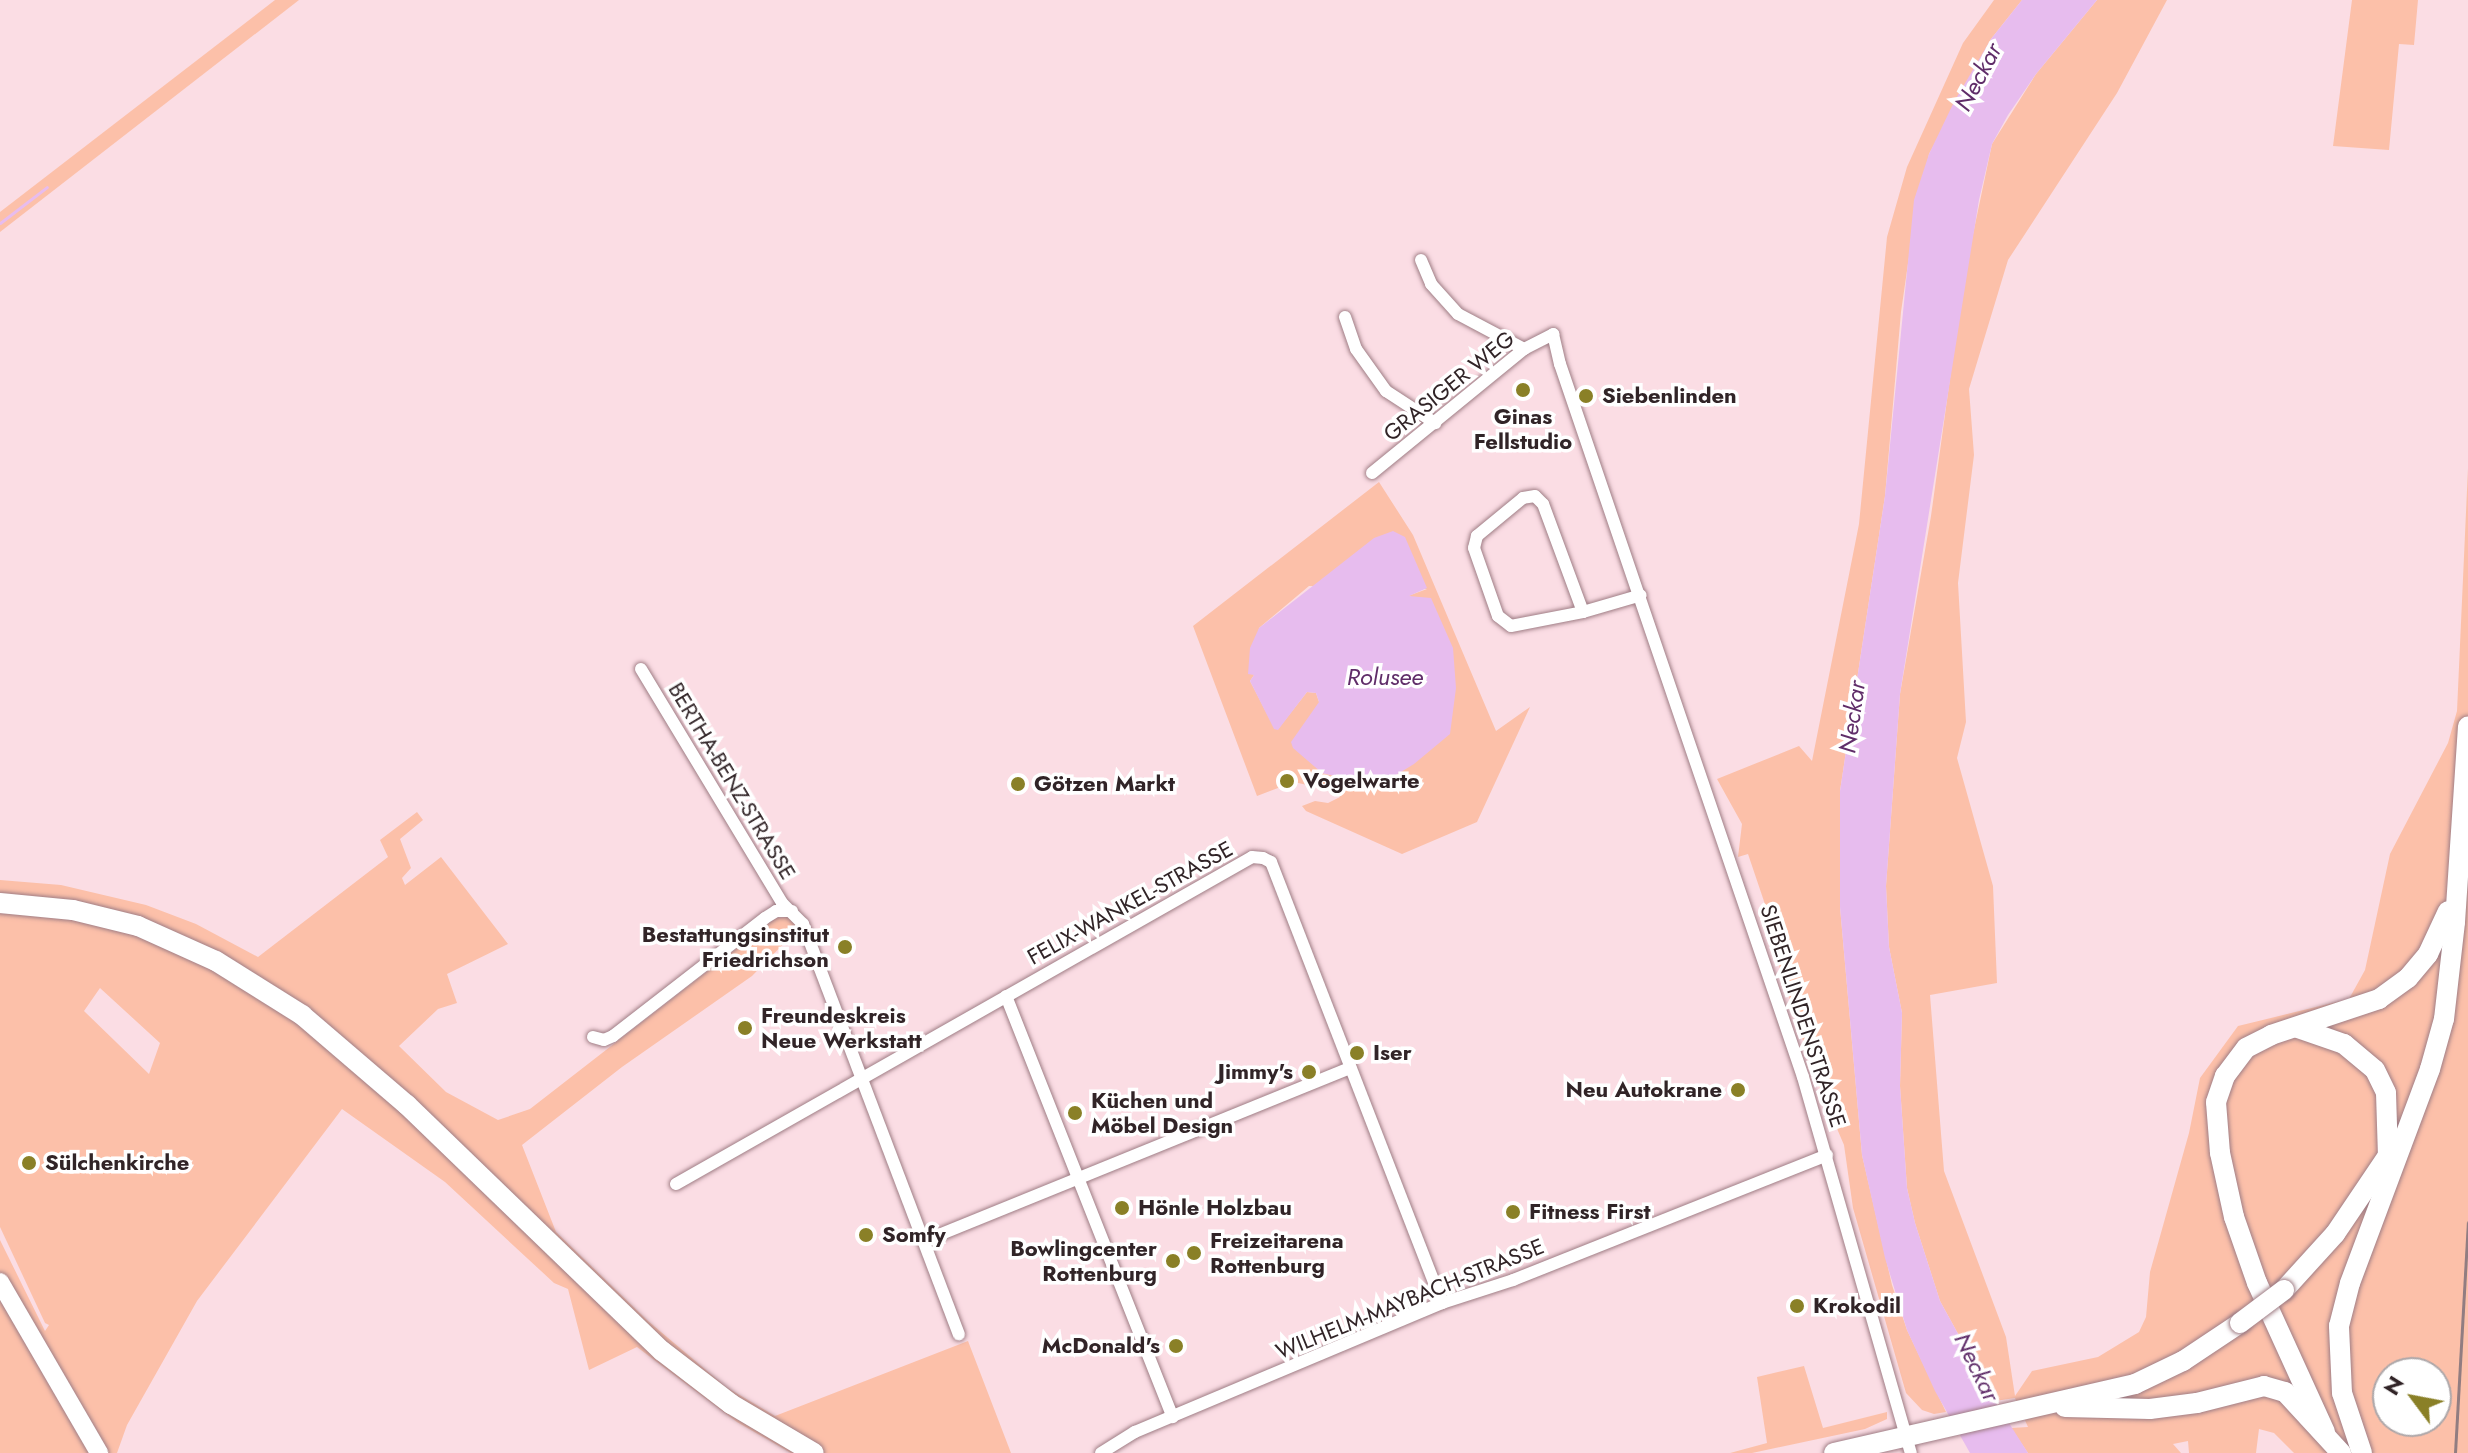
<!DOCTYPE html>
<meta charset="utf-8">
<style>
body{margin:0}
#map{position:relative;width:2468px;height:1453px;overflow:hidden;background:#fbdde4;font-family:Jost,sans-serif}
div>[style]{position:absolute}
.green>*{inset:0;background:#fcc0a9}
.water>*{inset:0;background:#e7bcee}
.stream>*{height:3px;margin:-1.5px;padding:0 1.5px;transform-origin:1.5px;border-radius:1.5px;background:#e7bcee}
.roads{filter:drop-shadow(0 0 2px #9f7d85) drop-shadow(0 0 2px #9f7d85)}
.street>*{height:12px;margin:-6px;padding:0 6px;transform-origin:6px;border-radius:6px;background:#fff}
.secondary>*{height:18px;margin:-9px;padding:0 9px;transform-origin:9px;border-radius:9px;background:#fff}
.primary>*{height:20px;margin:-10px;padding:0 10px;transform-origin:10px;border-radius:10px;background:#fff}
.rail>*{height:3px;margin:-1.5px;padding:0 1.5px;transform-origin:1.5px;border-radius:1.5px;background:#927d81}
.bridges{filter:drop-shadow(0 0 2px #9f7d85) drop-shadow(0 0 2px #9f7d85)}
.primary-bridge>*{height:20px;margin:-10px;padding:0 10px;transform-origin:10px;border-radius:10px;background:#fff}
.dots>*{width:22px;height:22px;translate:-50% -50%;box-sizing:border-box;border:4px solid #fff;border-radius:50%}
span{translate:-50% -50%;white-space:nowrap;text-align:center;line-height:1.15;-webkit-text-stroke:7px #fff;paint-order:stroke}
.street-label{font-size:22px;color:#312427}
.poi-label{font-size:22px;color:#312427;font-weight:700}
.left{translate:0 -50%;text-align:left}
.right{translate:-100% -50%;text-align:right}
.water-label{font-size:24px;color:#602d69;font-style:italic}
.north{position:absolute;left:2372px;top:1357px;width:80px;height:80px;box-sizing:border-box;background:#fff;border:2px solid #ada7a9;border-radius:50%;rotate:302deg;font-size:22px;font-weight:700;line-height:32px;text-align:center;color:#312427}
.north::after{content:'';display:block;margin:auto;width:28px;height:36px;background:#8a8027;clip-path:polygon(50% 0,100% 100%,50% 72%,0 100%)}
</style>
<div id="map">
<div class="green">
<i style="clip-path:polygon(275px 0,299px 0,0 232px,0 212px)"></i>
<i style="clip-path:polygon(1994px 0,2022px 0,1991px 39px,1929px 154px,1911px 243px,1901px 312px,1885px 496px,1840px 791px,1840px 907px,1862px 1155px,1892px 1285px,1907px 1330px,1946px 1412px,1934px 1414px,1922px 1410px,1906px 1393px,1853px 1208px,1844px 1145px,1814px 1075px,1776px 956px,1771px 922px,1748px 854px,1738px 857px,1742px 824px,1717px 779px,1799px 746px,1812px 761px,1859px 524px,1887px 237px,1907px 167px,1963px 43px)"></i>
<i style="clip-path:polygon(evenodd,2097px 0,2167px 0,2117px 93px,2008px 260px,1969px 389px,1974px 455px,1958px 583px,1966px 722px,1957px 758px,1993px 886px,1997px 983px,1930px 995px,1944px 1171px,2006px 1337px,2015px 1396px,2032px 1371px,2098px 1357px,2139px 1332px,2146px 1317px,2150px 1272px,2189px 1133px,2200px 1078px,2238px 1026px,2349px 999px,2365px 970px,2390px 854px,2448px 743px,2457px 711px,2468px 468px,2468px 1453px,2294px 1453px,2274px 1433px,2259px 1429px,2256px 1453px,2189px 1453px,2188px 1441px,2173px 1444px,2181px 1453px,2028px 1453px,2011px 1428px,2028px 1427px,2015px 1398px,1995px 1401px,1940px 1301px,1915px 1223px,1907px 1188px,1900px 1086px,1902px 1013px,1889px 947px,1886px 886px,1900px 694px,1931px 516px,1964px 277px,1992px 144px,2036px 74px,2097px 0,2388px 1373px,2436px 1373px,2436px 1421px,2388px 1421px,2388px 1373px)"></i>
<i style="clip-path:polygon(2352px 0,2418px 0,2414px 45px,2399px 44px,2389px 150px,2333px 146px)"></i>
<i style="clip-path:polygon(evenodd,1379px 482px,1413px 535px,1496px 731px,1530px 707px,1477px 822px,1402px 854px,1306px 811px,1302px 806px,1315px 801px,1328px 803px,1340px 797px,1333px 791px,1294px 782px,1257px 796px,1193px 626px,1379px 482px,1309px 586px,1427px 589px,1408px 596px,1415px 598px,1378px 786px,1322px 773px,1319px 702px,1316px 693px,1307px 692px,1278px 729px,1275px 729px,1250px 681px,1254px 675px,1259px 628px,1309px 586px)"></i>
<i style="clip-path:polygon(evenodd,417px 812px,423px 820px,400px 839px,411px 868px,402px 878px,405px 885px,441px 857px,508px 944px,447px 974px,457px 1003px,438px 1009px,399px 1046px,446px 1092px,498px 1120px,530px 1109px,776px 918px,787px 917px,803px 924px,752px 976px,622px 1067px,522px 1145px,556px 1232px,648px 1321px,726px 1387px,775px 1416px,968px 1341px,1011px 1453px,791px 1453px,737px 1422px,637px 1347px,589px 1370px,568px 1289px,554px 1283px,445px 1182px,342px 1109px,197px 1301px,127px 1425px,117px 1453px,0 1453px,0 1240px,45px 1331px,49px 1325px,45px 1323px,0 1227px,0 880px,61px 885px,146px 905px,196px 924px,258px 957px,388px 857px,380px 840px,417px 812px,100px 988px,160px 1043px,149px 1074px,84px 1011px,100px 988px)"></i>
<i style="clip-path:polygon(1804px 1366px,1823px 1428px,1887px 1412px,1887px 1419px,1865px 1429px,1752px 1453px,1730px 1453px,1767px 1443px,1757px 1377px)"></i>
</div>
<div class="water">
<i style="clip-path:polygon(2022px 0,2097px 0,2036px 74px,2008px 115px,1992px 144px,1979px 200px,1900px 694px,1886px 886px,1889px 947px,1902px 1013px,1900px 1086px,1907px 1188px,1915px 1223px,1940px 1301px,1995px 1401px,2028px 1453px,1970px 1453px,1935px 1391px,1907px 1330px,1885px 1258px,1862px 1155px,1840px 907px,1840px 791px,1885px 496px,1914px 200px,1929px 154px,1954px 102px,1991px 39px)"></i>
<i style="clip-path:polygon(1393px 531px,1405px 537px,1427px 588px,1409px 596px,1431px 598px,1453px 648px,1456px 688px,1450px 734px,1414px 764px,1378px 786px,1322px 773px,1293px 748px,1291px 742px,1319px 702px,1316px 693px,1307px 692px,1278px 730px,1274px 729px,1250px 681px,1254px 675px,1248px 674px,1250px 648px,1259px 628px,1374px 538px)"></i>
</div>
<div class="stream">
<i style="left:0;top:223px;width:59px;rotate:-37.5deg"></i>
</div>
<div class="roads">
<div class="street">
<i style="left:1421px;top:260px;width:26px;rotate:67deg"></i>
<i style="left:1431px;top:284px;width:40px;rotate:48deg"></i>
<i style="left:1458px;top:314px;width:75px;rotate:27.9deg"></i>
<i style="left:1345px;top:317px;width:34px;rotate:71deg"></i>
<i style="left:1356px;top:349px;width:52px;rotate:54.5deg"></i>
<i style="left:1386px;top:391px;width:59px;rotate:33.1deg"></i>
<i style="left:1372px;top:473px;width:196px;rotate:-39.2deg"></i>
<i style="left:1524px;top:349px;width:33px;rotate:-27deg"></i>
<i style="left:1553px;top:334px;width:31px;rotate:77deg"></i>
<i style="left:1560px;top:364px;width:753px;rotate:71.18deg"></i>
<i style="left:1803px;top:1077px;width:391px;rotate:74deg"></i>
<i style="left:1583px;top:612px;width:115px;rotate:-110.3deg"></i>
<i style="left:1543px;top:504px;width:11px;rotate:-135deg"></i>
<i style="left:1535px;top:496px;width:12px;rotate:171deg"></i>
<i style="left:1523px;top:498px;width:60px;rotate:140.4deg"></i>
<i style="left:1477px;top:536px;width:12px;rotate:104deg"></i>
<i style="left:1474px;top:548px;width:72px;rotate:70.6deg"></i>
<i style="left:1498px;top:616px;width:16px;rotate:38deg"></i>
<i style="left:1511px;top:626px;width:73px;rotate:-11deg"></i>
<i style="left:1583px;top:612px;width:60px;rotate:-16.3deg"></i>
<i style="left:641px;top:669px;width:273px;rotate:58.9deg"></i>
<i style="left:782px;top:903px;width:30px;rotate:45deg"></i>
<i style="left:803px;top:924px;width:439px;rotate:69.2deg"></i>
<i style="left:1006px;top:996px;width:453px;rotate:68.4deg"></i>
<i style="left:593px;top:1037px;width:11px;rotate:15deg"></i>
<i style="left:604px;top:1040px;width:10px;rotate:-24deg"></i>
<i style="left:613px;top:1036px;width:192px;rotate:-37.8deg"></i>
<i style="left:765px;top:918px;width:13px;rotate:-32deg"></i>
<i style="left:776px;top:911px;width:16px"></i>
<i style="left:676px;top:1184px;width:662px;rotate:-29.58deg"></i>
<i style="left:1252px;top:857px;width:11px;rotate:5deg"></i>
<i style="left:1263px;top:858px;width:9px;rotate:27deg"></i>
<i style="left:1271px;top:862px;width:473px;rotate:68.8deg"></i>
<i style="left:924px;top:1241px;width:460px;rotate:-22.1deg"></i>
<i style="left:1101px;top:1453px;width:40px;rotate:-32deg"></i>
<i style="left:1135px;top:1432px;width:333px;rotate:-22.8deg"></i>
<i style="left:1442px;top:1303px;width:75px;rotate:-17.9deg"></i>
<i style="left:1513px;top:1280px;width:338px;rotate:-21.7deg"></i>
</div>
<div class="secondary">
<i style="left:0;top:1282px;width:198px;rotate:59.9deg"></i>
</div>
<div class="primary">
<i style="left:0;top:903px;width:73px;rotate:5.5deg"></i>
<i style="left:73px;top:910px;width:67px;rotate:13.8deg"></i>
<i style="left:138px;top:926px;width:85px;rotate:24.2deg"></i>
<i style="left:216px;top:961px;width:102px;rotate:32.1deg"></i>
<i style="left:302px;top:1015px;width:138px;rotate:40.6deg"></i>
<i style="left:407px;top:1105px;width:354px;rotate:44deg"></i>
<i style="left:662px;top:1351px;width:87px;rotate:37.5deg"></i>
<i style="left:731px;top:1404px;width:96px;rotate:30.6deg"></i>
<i style="left:2298px;top:1028px;width:49px;rotate:19.2deg"></i>
<i style="left:2344px;top:1044px;width:40px;rotate:40deg"></i>
<i style="left:2375px;top:1070px;width:25px;rotate:64deg"></i>
<i style="left:2386px;top:1093px;width:63px;rotate:88.2deg"></i>
<i style="left:2284px;top:1290px;width:76px;rotate:-47.7deg"></i>
<i style="left:2335px;top:1234px;width:97px;rotate:-56deg"></i>
<i style="left:2065px;top:1407px;width:85px;rotate:1.3deg"></i>
<i style="left:2150px;top:1409px;width:47px;rotate:-7.3deg"></i>
<i style="left:2197px;top:1403px;width:69px;rotate:-14.2deg"></i>
<i style="left:2264px;top:1386px;width:22px;rotate:16deg"></i>
<i style="left:2285px;top:1392px;width:83px;rotate:47.4deg"></i>
<i style="left:2325px;top:1432px;width:164px;rotate:-114.5deg"></i>
<i style="left:2257px;top:1283px;width:70px;rotate:-109.2deg"></i>
<i style="left:2234px;top:1217px;width:66px;rotate:-102.3deg"></i>
<i style="left:2220px;top:1153px;width:51px;rotate:-94.5deg"></i>
<i style="left:2216px;top:1102px;width:28px;rotate:-71deg"></i>
<i style="left:2225px;top:1076px;width:35px;rotate:-53deg"></i>
<i style="left:2246px;top:1048px;width:28px;rotate:-27deg"></i>
<i style="left:2271px;top:1035px;width:114px;rotate:-18.4deg"></i>
<i style="left:2379px;top:999px;width:36px;rotate:-36deg"></i>
<i style="left:2408px;top:978px;width:31px;rotate:-50deg"></i>
<i style="left:2428px;top:954px;width:47px;rotate:-65.1deg"></i>
<i style="left:1834px;top:1453px;width:309px;rotate:-12.9deg"></i>
<i style="left:2135px;top:1384px;width:53px;rotate:-25.6deg"></i>
<i style="left:2183px;top:1361px;width:69px;rotate:-33.7deg"></i>
<i style="left:2362px;top:1453px;width:63px;rotate:-108.4deg"></i>
<i style="left:2342px;top:1393px;width:67px;rotate:-92.6deg"></i>
<i style="left:2339px;top:1326px;width:44px;rotate:-75.7deg"></i>
<i style="left:2350px;top:1283px;width:228px;rotate:-69.5deg"></i>
<i style="left:2430px;top:1069px;width:52px;rotate:-74.4deg"></i>
<i style="left:2444px;top:1019px;width:98px;rotate:-83.5deg"></i>
<i style="left:2455px;top:922px;width:196px;rotate:-86.2deg"></i>
</div>
</div>
<div class="rail">
<i style="left:2455px;top:1453px;width:231px;rotate:-86.8deg"></i>
</div>
<div class="bridges">
<div class="primary-bridge">
<i style="left:2240px;top:1323px;width:55px;rotate:-36.9deg"></i>
</div>
</div>
<div class="dots">
<i style="left:1523px;top:390px;background:#8a8027"></i>
<i style="left:1586px;top:396px;background:#8a8027"></i>
<i style="left:1287px;top:781px;background:#8a8027"></i>
<i style="left:1018px;top:784px;background:#8a8027"></i>
<i style="left:845px;top:947px;background:#8a8027"></i>
<i style="left:745px;top:1028px;background:#8a8027"></i>
<i style="left:1357px;top:1053px;background:#8a8027"></i>
<i style="left:1309px;top:1072px;background:#8a8027"></i>
<i style="left:1738px;top:1090px;background:#8a8027"></i>
<i style="left:1075px;top:1113px;background:#8a8027"></i>
<i style="left:29px;top:1163px;background:#8a8027"></i>
<i style="left:1122px;top:1208px;background:#8a8027"></i>
<i style="left:1513px;top:1212px;background:#8a8027"></i>
<i style="left:866px;top:1235px;background:#8a8027"></i>
<i style="left:1194px;top:1253px;background:#8a8027"></i>
<i style="left:1173px;top:1261px;background:#8a8027"></i>
<i style="left:1797px;top:1306px;background:#8a8027"></i>
<i style="left:1176px;top:1346px;background:#8a8027"></i>
</div>
<div class="street-label">
<span style="left:1449px;top:386px;rotate:-39deg">GRASIGER WEG</span>
<span style="left:732px;top:781px;rotate:59deg">BERTHA-BENZ-STRASSE</span>
<span style="left:1130px;top:903px;rotate:-29deg">FELIX-WANKEL-STRASSE</span>
<span style="left:1803px;top:1016px;rotate:72deg">SIEBENLINDENSTRASSE</span>
<span style="left:1410px;top:1299px;rotate:-22deg">WILHELM-MAYBACH-STRASSE</span>
</div>
<div class="poi-label">
<span class="left" style="left:1602px;top:396px">Siebenlinden</span>
<span style="left:1523px;top:429px">Ginas<br>Fellstudio</span>
<span class="left" style="left:1303px;top:781px">Vogelwarte</span>
<span class="left" style="left:1034px;top:784px">Götzen Markt</span>
<span class="right" style="left:829px;top:947px">Bestattungsinstitut<br>Friedrichson</span>
<span class="left" style="left:761px;top:1028px">Freundeskreis<br>Neue Werkstatt</span>
<span class="left" style="left:1373px;top:1053px">Iser</span>
<span class="right" style="left:1293px;top:1072px">Jimmy's</span>
<span class="right" style="left:1722px;top:1090px">Neu Autokrane</span>
<span class="left" style="left:1091px;top:1113px">Küchen und<br>Möbel Design</span>
<span class="left" style="left:45px;top:1163px">Sülchenkirche</span>
<span class="left" style="left:1138px;top:1208px">Hönle Holzbau</span>
<span class="left" style="left:1529px;top:1212px">Fitness First</span>
<span class="left" style="left:882px;top:1235px">Somfy</span>
<span class="left" style="left:1210px;top:1253px">Freizeitarena<br>Rottenburg</span>
<span class="right" style="left:1157px;top:1261px">Bowlingcenter<br>Rottenburg</span>
<span class="left" style="left:1813px;top:1306px">Krokodil</span>
<span class="right" style="left:1160px;top:1346px">McDonald's</span>
</div>
<div class="water-label">
<span style="left:1978px;top:77px;rotate:-62deg">Neckar</span>
<span style="left:1385px;top:677px">Rolusee</span>
<span style="left:1852px;top:717px;rotate:-82deg">Neckar</span>
<span style="left:1977px;top:1367px;rotate:64deg">Neckar</span>
</div>
<div class="north">N</div>
</div>
